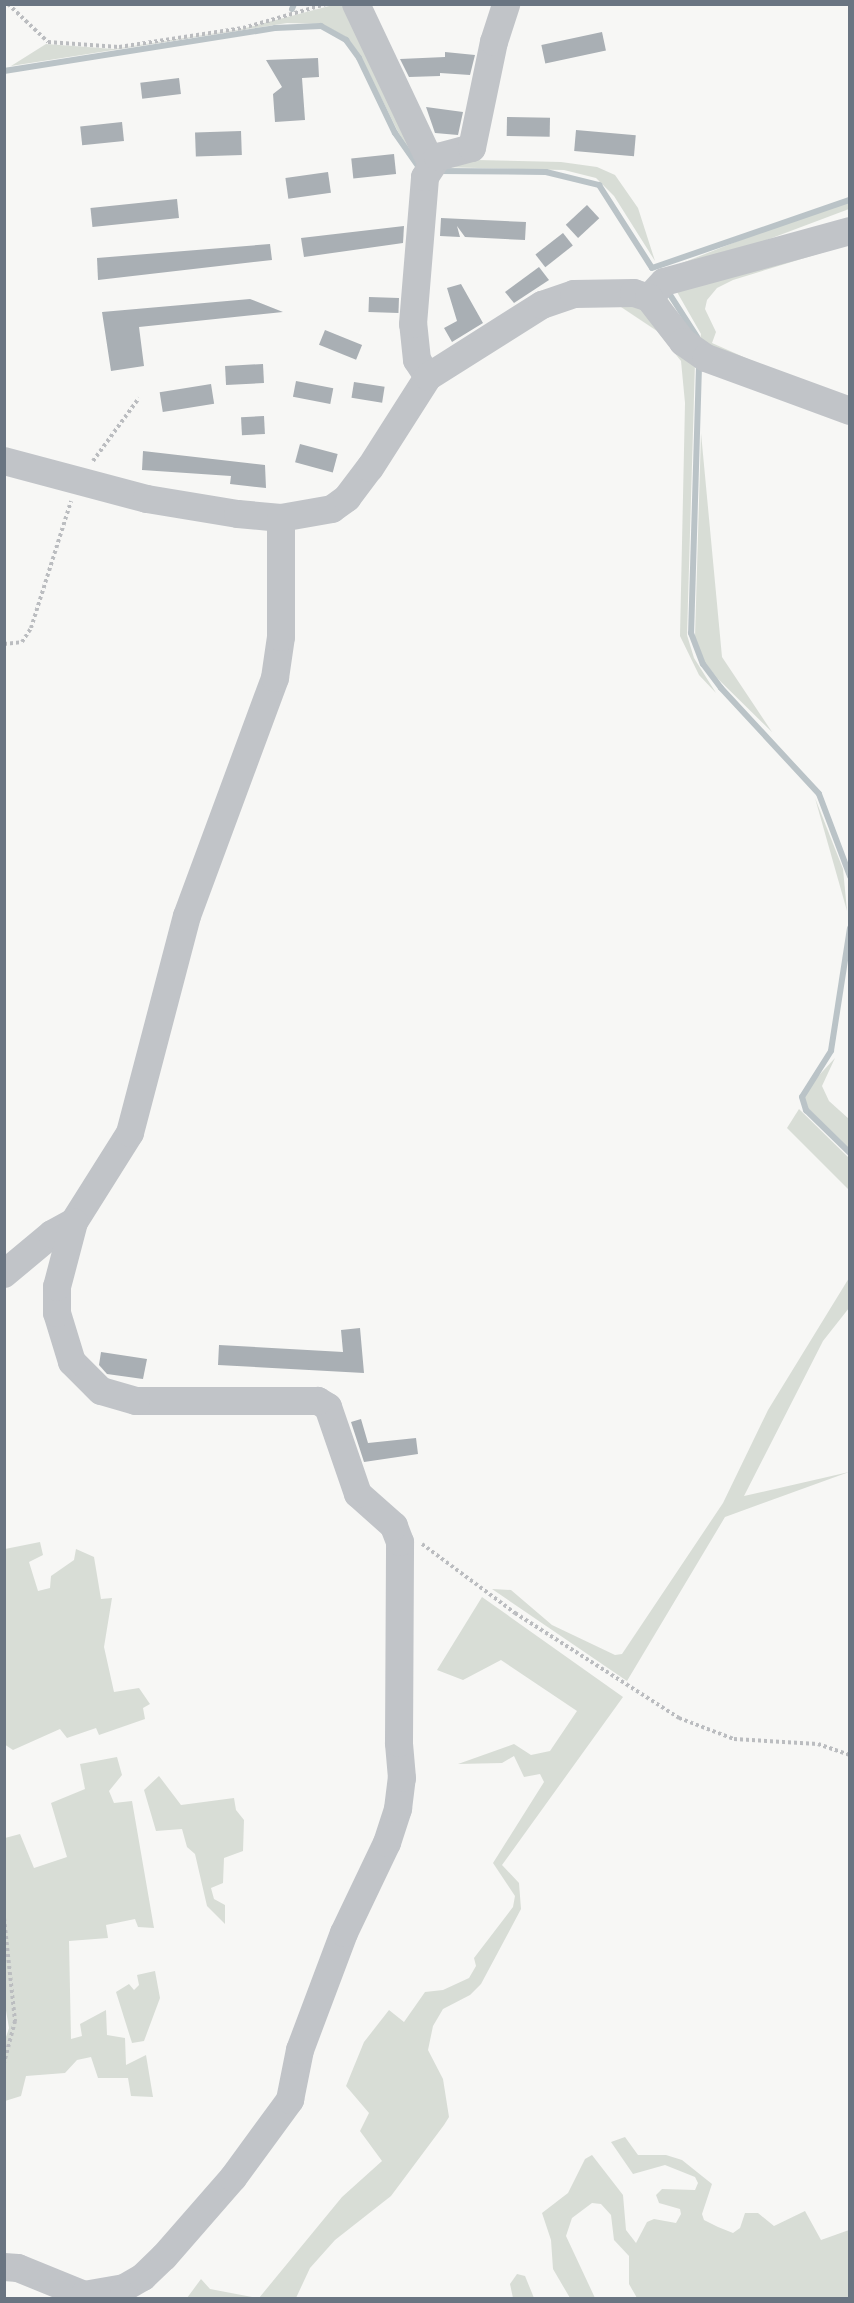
<!DOCTYPE html>
<style>
body{margin:0}
#map{position:relative;width:854px;height:2303px;overflow:hidden;background:#f7f7f5;font-family:"Alegreya Sans",sans-serif}
div>[style]{position:absolute}
.green>*{inset:0;background:#d8ddd6}
.stream>*{height:6px;margin:-3px;padding:0 3px;transform-origin:3px;border-radius:3px;background:#bac3c7}
.building>*{inset:0;background:#a9afb4;transform-origin:0 0}
.path>*{height:4px;margin-top:-2px;transform-origin:0;background:repeating-linear-gradient(90deg,#bbbdc0 0 3px,transparent 0 6px)}
.minor>*{height:28px;margin:-14px;padding:0 14px;transform-origin:14px;border-radius:14px;background:#c1c4c8}
span{translate:-50% -50%;white-space:nowrap;text-align:center;line-height:1.15;-webkit-text-stroke:6px #fff;paint-order:stroke}
.frame{position:absolute;inset:0;border:6px solid #6a7582;pointer-events:none}
</style>
<div id="map">
<div class="green">
<i style="clip-path:polygon(333px 5px,352px 5px,422px 167px,398px 132px,361px 57px,348px 38px,322px 24px,287px 23px,11px 66px,46px 44px,114px 49px,242px 29px)"></i>
<i style="clip-path:polygon(477px 160px,561px 162px,597px 167px,615px 175px,638px 208px,655px 261px,614px 196px,596px 178px,564px 170px,436px 167px)"></i>
<i style="clip-path:polygon(849px 202px,849px 209px,759px 243px,672px 267px,791px 220px)"></i>
<i style="clip-path:polygon(849px 236px,849px 244px,844px 246px,733px 280px,717px 288px,707px 300px,705px 309px,716px 332px,712px 343px,796px 380px,793px 386px,700px 349px,680px 329px,658px 296px,662px 289px,686px 329px,700px 340px,701px 334px,673px 285px)"></i>
<i style="clip-path:polygon(637px 304px,695px 362px,687px 635px,694px 658px,716px 693px,699px 675px,680px 636px,685px 403px,681px 361px,657px 331px,621px 307px)"></i>
<i style="clip-path:polygon(701px 433px,722px 657px,772px 732px,718px 679px,702px 659px,695px 637px)"></i>
<i style="clip-path:polygon(815px 798px,843px 869px,847px 911px)"></i>
<i style="clip-path:polygon(835px 1058px,822px 1086px,829px 1101px,849px 1119px,849px 1150px,808px 1108px,804px 1097px,810px 1085px)"></i>
<i style="clip-path:polygon(799px 1109px,849px 1158px,849px 1190px,787px 1128px)"></i>
<i style="clip-path:polygon(849px 1278px,849px 1308px,823px 1341px,744px 1496px,849px 1472px,725px 1517px,627px 1681px,492px 1589px,511px 1590px,552px 1625px,615px 1655px,622px 1654px,723px 1503px,768px 1410px)"></i>
<i style="clip-path:polygon(40px 1542px,43px 1555px,29px 1562px,38px 1591px,50px 1588px,51px 1576px,74px 1560px,76px 1549px,94px 1557px,101px 1599px,112px 1598px,104px 1647px,114px 1692px,139px 1688px,150px 1704px,143px 1708px,145px 1719px,99px 1735px,96px 1728px,67px 1738px,60px 1729px,13px 1750px,4px 1744px,5px 1549px)"></i>
<i style="clip-path:polygon(482px 1597px,623px 1697px,502px 1865px,519px 1883px,521px 1909px,481px 1984px,470px 1995px,443px 2009px,433px 2026px,428px 2050px,443px 2079px,449px 2117px,444px 2125px,391px 2196px,335px 2240px,310px 2268px,296px 2298px,259px 2298px,342px 2197px,382px 2161px,360px 2131px,369px 2113px,346px 2086px,364px 2042px,389px 2010px,404px 2022px,425px 1992px,443px 1990px,469px 1978px,476px 1966px,474px 1958px,513px 1907px,515px 1896px,493px 1863px,544px 1782px,540px 1774px,524px 1777px,514px 1756px,502px 1763px,458px 1764px,514px 1744px,531px 1755px,550px 1751px,577px 1711px,501px 1660px,463px 1680px,437px 1670px)"></i>
<i style="clip-path:polygon(117px 1757px,122px 1775px,109px 1791px,114px 1803px,132px 1801px,154px 1928px,138px 1927px,135px 1919px,106px 1925px,108px 1938px,69px 1941px,71px 2039px,82px 2036px,80px 2024px,106px 2010px,107px 2035px,125px 2038px,126px 2065px,146px 2055px,153px 2097px,131px 2096px,128px 2078px,98px 2078px,91px 2057px,77px 2060px,65px 2073px,26px 2076px,21px 2096px,5px 2101px,5px 2040px,9px 2028px,4px 1999px,5px 1838px,20px 1834px,34px 1868px,67px 1857px,51px 1803px,85px 1789px,80px 1764px)"></i>
<i style="clip-path:polygon(159px 1776px,181px 1805px,234px 1798px,236px 1810px,244px 1820px,243px 1851px,224px 1858px,223px 1883px,211px 1888px,214px 1899px,225px 1905px,225px 1924px,207px 1906px,195px 1854px,187px 1847px,182px 1829px,156px 1831px,144px 1790px)"></i>
<i style="clip-path:polygon(155px 1971px,160px 1998px,144px 2041px,132px 2043px,116px 1992px,129px 1984px,134px 1990px,139px 1985px,137px 1975px)"></i>
<i style="clip-path:polygon(625px 2137px,638px 2155px,666px 2155px,682px 2160px,712px 2184px,702px 2214px,704px 2220px,718px 2227px,733px 2233px,740px 2228px,745px 2213px,758px 2213px,774px 2226px,805px 2211px,821px 2240px,849px 2230px,849px 2298px,637px 2298px,629px 2284px,629px 2256px,614px 2240px,611px 2215px,601px 2204px,592px 2203px,572px 2218px,566px 2236px,595px 2298px,570px 2298px,553px 2269px,551px 2240px,542px 2213px,568px 2193px,585px 2159px,592px 2155px,623px 2195px,626px 2230px,636px 2243px,647px 2222px,654px 2219px,676px 2223px,681px 2214px,680px 2209px,659px 2203px,656px 2195px,662px 2189px,695px 2190px,698px 2183px,695px 2177px,665px 2165px,633px 2174px,611px 2142px)"></i>
<i style="clip-path:polygon(517px 2274px,525px 2276px,534px 2298px,513px 2298px,510px 2284px)"></i>
<i style="clip-path:polygon(201px 2279px,210px 2289px,257px 2298px,187px 2298px)"></i>
</div>
<div class="stream">
<i style="left:292px;top:9px;width:5px;rotate:-68deg"></i>
<i style="left:4px;top:71px;width:274px;rotate:-9deg"></i>
<i style="left:275px;top:28px;width:46px;rotate:-2.5deg"></i>
<i style="left:321px;top:26px;width:29px;rotate:29deg"></i>
<i style="left:346px;top:40px;width:22px;rotate:54deg"></i>
<i style="left:359px;top:58px;width:83px;rotate:64.4deg"></i>
<i style="left:395px;top:133px;width:40px;rotate:55.1deg"></i>
<i style="left:439px;top:171px;width:107px;rotate:0.5deg"></i>
<i style="left:546px;top:172px;width:55px;rotate:13.8deg"></i>
<i style="left:599px;top:185px;width:98px;rotate:57.4deg"></i>
<i style="left:652px;top:268px;width:209px;rotate:-19deg"></i>
<i style="left:667px;top:290px;width:56px;rotate:57.4deg"></i>
<i style="left:699px;top:366px;width:267px;rotate:91.7deg"></i>
<i style="left:691px;top:633px;width:33px;rotate:69deg"></i>
<i style="left:703px;top:664px;width:30px;rotate:53deg"></i>
<i style="left:721px;top:688px;width:144px;rotate:47.2deg"></i>
<i style="left:819px;top:794px;width:88px;rotate:69.3deg"></i>
<i style="left:850px;top:928px;width:124px;rotate:98.8deg"></i>
<i style="left:831px;top:1051px;width:54px;rotate:122.2deg"></i>
<i style="left:802px;top:1097px;width:14px;rotate:73deg"></i>
<i style="left:806px;top:1110px;width:62px;rotate:44.3deg"></i>
</div>
<div class="building">
<i style="left:602px;top:32px;width:19px;height:62px;rotate:78deg"></i>
<i style="clip-path:polygon(445px 52px,475px 55px,470px 75px,440px 73px,440px 76px,409px 77px,400px 59px,445px 57px)"></i>
<i style="clip-path:polygon(318px 58px,319px 77px,302px 78px,305px 120px,275px 122px,273px 94px,282px 87px,266px 60px)"></i>
<i style="left:179px;top:78px;width:16px;height:39px;rotate:83deg"></i>
<i style="clip-path:polygon(426px 107px,463px 112px,458px 135px,435px 133px)"></i>
<i style="left:507px;top:117px;width:43px;height:19px;rotate:1deg"></i>
<i style="left:122px;top:122px;width:19px;height:42px;rotate:84deg"></i>
<i style="left:576px;top:130px;width:60px;height:21px;rotate:5deg"></i>
<i style="left:241px;top:131px;width:24px;height:46px;rotate:88deg"></i>
<i style="left:394px;top:154px;width:20px;height:43px;rotate:84deg"></i>
<i style="left:328px;top:172px;width:21px;height:43px;rotate:82deg"></i>
<i style="left:177px;top:199px;width:19px;height:87px;rotate:84deg"></i>
<i style="left:587px;top:205px;width:18px;height:29px;rotate:47deg"></i>
<i style="clip-path:polygon(441px 218px,526px 222px,525px 240px,465px 237px,457px 226px,460px 237px,440px 236px)"></i>
<i style="clip-path:polygon(404px 226px,403px 243px,304px 257px,301px 238px)"></i>
<i style="left:563px;top:233px;width:16px;height:35px;rotate:52deg"></i>
<i style="clip-path:polygon(270px 244px,272px 260px,98px 280px,97px 258px)"></i>
<i style="clip-path:polygon(539px 267px,549px 280px,514px 303px,505px 292px)"></i>
<i style="clip-path:polygon(461px 284px,483px 323px,452px 342px,444px 328px,457px 321px,447px 288px)"></i>
<i style="left:369px;top:297px;width:30px;height:15px;rotate:2deg"></i>
<i style="clip-path:polygon(250px 299px,283px 312px,139px 327px,144px 366px,111px 371px,102px 312px)"></i>
<i style="left:325px;top:330px;width:40px;height:16px;rotate:22deg"></i>
<i style="left:263px;top:364px;width:19px;height:38px;rotate:87deg"></i>
<i style="left:296px;top:381px;width:38px;height:16px;rotate:11deg"></i>
<i style="left:354px;top:382px;width:31px;height:16px;rotate:9deg"></i>
<i style="left:211px;top:384px;width:20px;height:52px;rotate:81deg"></i>
<i style="left:264px;top:416px;width:18px;height:23px;rotate:87deg"></i>
<i style="left:300px;top:444px;width:39px;height:19px;rotate:15deg"></i>
<i style="clip-path:polygon(143px 451px,265px 465px,266px 488px,230px 484px,231px 476px,142px 470px)"></i>
<i style="clip-path:polygon(360px 1328px,364px 1373px,218px 1365px,219px 1345px,343px 1352px,341px 1330px)"></i>
<i style="clip-path:polygon(101px 1352px,147px 1359px,143px 1379px,107px 1374px,99px 1365px)"></i>
<i style="clip-path:polygon(361px 1419px,368px 1443px,416px 1438px,418px 1454px,364px 1462px,351px 1422px)"></i>
</div>
<div class="path">
<i style="left:8px;top:4px;width:55px;rotate:43.5deg"></i>
<i style="left:48px;top:42px;width:71px;rotate:4deg"></i>
<i style="left:119px;top:47px;width:125px;rotate:-8.7deg"></i>
<i style="left:243px;top:28px;width:86px;rotate:-16.1deg"></i>
<i style="left:93px;top:461px;width:78px;rotate:-53.9deg"></i>
<i style="left:4px;top:644px;width:18px;rotate:-6deg"></i>
<i style="left:22px;top:642px;width:17px;rotate:-57deg"></i>
<i style="left:31px;top:628px;width:133px;rotate:-72.5deg"></i>
<i style="left:422px;top:1544px;width:116px;rotate:36.6deg"></i>
<i style="left:515px;top:1613px;width:195px;rotate:32.6deg"></i>
<i style="left:679px;top:1718px;width:59px;rotate:20.9deg"></i>
<i style="left:734px;top:1739px;width:84px;rotate:3.4deg"></i>
<i style="left:818px;top:1744px;width:34px;rotate:19deg"></i>
<i style="left:4px;top:1918px;width:104px;rotate:83.9deg"></i>
<i style="left:15px;top:2021px;width:43px;rotate:104.7deg"></i>
</div>
<div class="minor">
<i style="left:356px;top:4px;width:176px;rotate:64.7deg"></i>
<i style="left:649px;top:298px;width:22px;rotate:-47deg"></i>
<i style="left:664px;top:282px;width:193px;rotate:-15.3deg"></i>
<i style="left:428px;top:377px;width:20px;rotate:-123deg"></i>
<i style="left:417px;top:360px;width:36px;rotate:-96deg"></i>
<i style="left:413px;top:324px;width:147px;rotate:-85.3deg"></i>
<i style="left:425px;top:177px;width:24px;rotate:-57deg"></i>
<i style="left:438px;top:157px;width:35px;rotate:-15deg"></i>
<i style="left:472px;top:148px;width:108px;rotate:-78.3deg"></i>
<i style="left:494px;top:42px;width:40px;rotate:-72deg"></i>
<i style="left:4px;top:461px;width:148px;rotate:14.9deg"></i>
<i style="left:147px;top:499px;width:92px;rotate:9.4deg"></i>
<i style="left:238px;top:514px;width:43px;rotate:5.3deg"></i>
<i style="left:281px;top:518px;width:52px;rotate:-10deg"></i>
<i style="left:332px;top:509px;width:19px;rotate:-36deg"></i>
<i style="left:347px;top:498px;width:38px;rotate:-53deg"></i>
<i style="left:370px;top:468px;width:108px;rotate:-57.5deg"></i>
<i style="left:428px;top:377px;width:135px;rotate:-32.3deg"></i>
<i style="left:542px;top:305px;width:34px;rotate:-19deg"></i>
<i style="left:574px;top:294px;width:60px;rotate:-1deg"></i>
<i style="left:634px;top:293px;width:16px;rotate:18deg"></i>
<i style="left:649px;top:298px;width:56px;rotate:52.3deg"></i>
<i style="left:683px;top:342px;width:28px;rotate:35deg"></i>
<i style="left:706px;top:358px;width:153px;rotate:20.2deg"></i>
<i style="left:4px;top:1274px;width:62px;rotate:-39.8deg"></i>
<i style="left:52px;top:1234px;width:25px;rotate:-29deg"></i>
<i style="left:74px;top:1222px;width:105px;rotate:-57.8deg"></i>
<i style="left:130px;top:1133px;width:224px;rotate:-75.3deg"></i>
<i style="left:187px;top:916px;width:254px;rotate:-69.7deg"></i>
<i style="left:275px;top:678px;width:41px;rotate:-81.7deg"></i>
<i style="left:281px;top:637px;width:119px;rotate:-90deg"></i>
<i style="left:4px;top:2267px;width:14px;rotate:4deg"></i>
<i style="left:18px;top:2268px;width:71px;rotate:22.2deg"></i>
<i style="left:84px;top:2295px;width:41px;rotate:-9.9deg"></i>
<i style="left:124px;top:2288px;width:22px;rotate:-30deg"></i>
<i style="left:143px;top:2277px;width:29px;rotate:-44deg"></i>
<i style="left:164px;top:2257px;width:105px;rotate:-48.9deg"></i>
<i style="left:233px;top:2178px;width:97px;rotate:-53.8deg"></i>
<i style="left:290px;top:2100px;width:51px;rotate:-78.7deg"></i>
<i style="left:300px;top:2050px;width:125px;rotate:-69.4deg"></i>
<i style="left:344px;top:1933px;width:100px;rotate:-64.5deg"></i>
<i style="left:387px;top:1843px;width:36px;rotate:-72deg"></i>
<i style="left:398px;top:1809px;width:31px;rotate:-83deg"></i>
<i style="left:402px;top:1778px;width:35px;rotate:-95deg"></i>
<i style="left:399px;top:1743px;width:201px;rotate:-89.7deg"></i>
<i style="left:400px;top:1542px;width:17px;rotate:-111deg"></i>
<i style="left:394px;top:1526px;width:48px;rotate:-138.4deg"></i>
<i style="left:358px;top:1494px;width:92px;rotate:-109deg"></i>
<i style="left:328px;top:1407px;width:12px;rotate:-149deg"></i>
<i style="left:318px;top:1401px;width:182px;rotate:180deg"></i>
<i style="left:136px;top:1401px;width:36px;rotate:-164deg"></i>
<i style="left:101px;top:1391px;width:41px;rotate:-135deg"></i>
<i style="left:72px;top:1362px;width:51px;rotate:-107deg"></i>
<i style="left:57px;top:1313px;width:26px;rotate:-90deg"></i>
<i style="left:57px;top:1287px;width:67px;rotate:-75.3deg"></i>
</div>
<div class="frame"></div>
</div>
